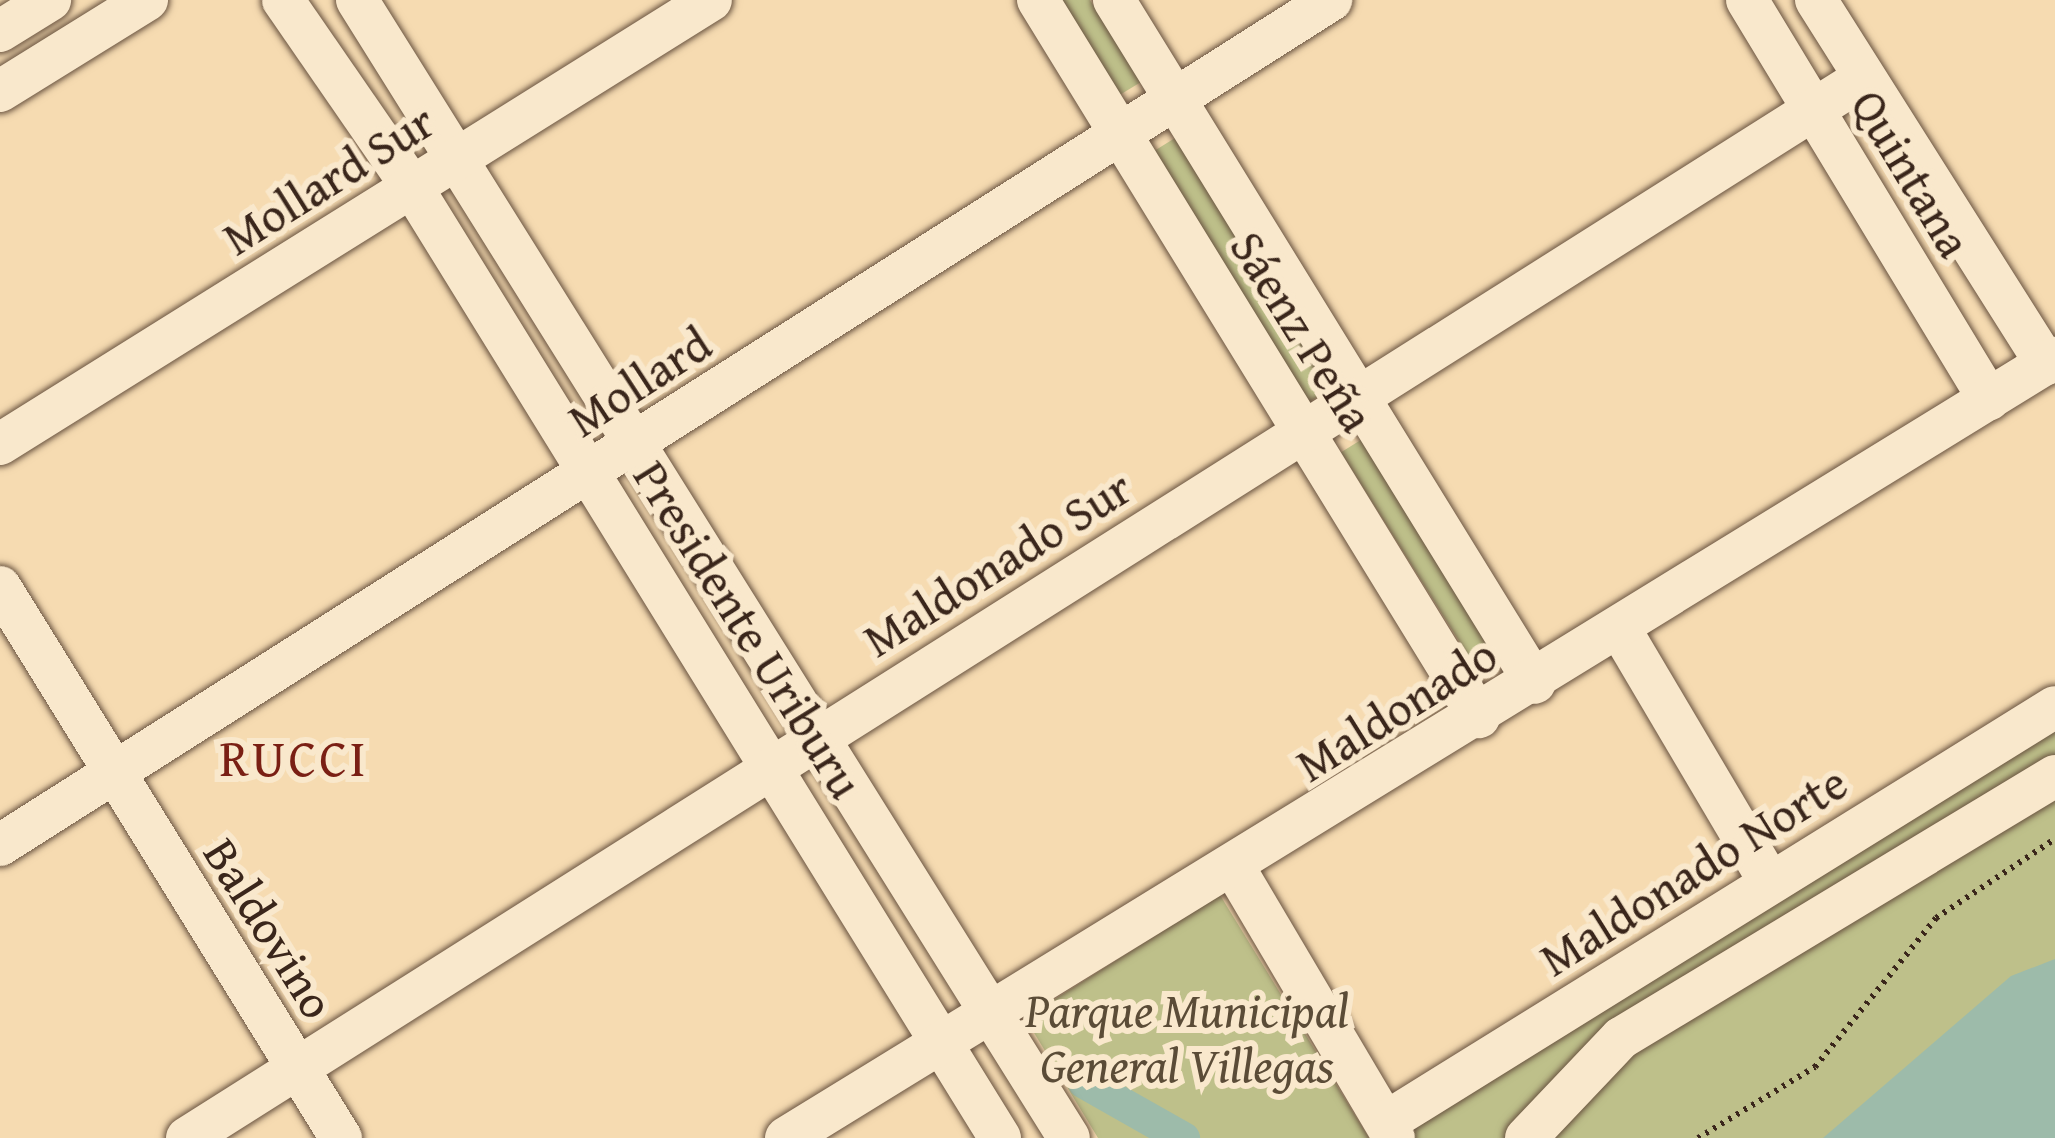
<!DOCTYPE html>
<meta charset="utf-8">
<style>
body{margin:0}
#map{position:relative;width:2055px;height:1138px;overflow:hidden;background:#f6dbb1;font-family:"Gentium Book Plus",serif}
div>[style]{position:absolute}
.green>*{inset:0;background:#bec08a;transform-origin:0 0}
.water>*{inset:0;background:#9dbbaa}
.canal>*{height:33px;margin:-16.5px;padding:0 16.5px;transform-origin:16.5px;border-radius:16.5px;background:#9dbbaa}
.path>*{height:6px;margin-top:-3px;transform-origin:0;background:repeating-linear-gradient(90deg,#3a261b 0 3px,transparent 0 9px)}
.roads{filter:drop-shadow(0 0 3px #695340) drop-shadow(0 0 3px #695340)}
.minor>*{height:42px;margin:-21px;padding:0 21px;transform-origin:21px;border-radius:21px;background:#f9e8cc}
span{translate:-50% -50%;white-space:nowrap;text-align:center;line-height:1.15;-webkit-text-stroke:12px #f9e8cc;paint-order:stroke}
.street-label{font-size:48px;color:#3a261b}
.park-label{font-size:48px;color:#5b4c37;font-style:italic}
.neighbourhood-label{font-size:51px;color:#7a1f14;letter-spacing:3px}
</style>
<div id="map">
<div class="green">
<i style="clip-path:polygon(1059px 0,1090px 0,1141px 82px,1118px 96px)"></i>
<i style="left:1175px;top:138px;width:295px;height:27px;rotate:58deg"></i>
<i style="left:1364px;top:438px;width:241px;height:27px;rotate:58deg"></i>
<i style="clip-path:polygon(2055px 726px,2055px 1138px,1390px 1138px)"></i>
<i style="clip-path:polygon(1220px 895px,1369px 1138px,1098px 1138px,1025px 1018px)"></i>
</div>
<div class="water">
<i style="clip-path:polygon(2055px 959px,2055px 1138px,1823px 1138px,2011px 976px)"></i>
</div>
<div class="canal">
<i style="left:1084px;top:1082px;width:114px;rotate:29.5deg"></i>
</div>
<div class="path">
<i style="left:1698px;top:1138px;width:137px;rotate:-31.3deg"></i>
<i style="left:1815px;top:1067px;width:192px;rotate:-50.9deg"></i>
<i style="left:1936px;top:918px;width:143px;rotate:-33.6deg"></i>
</div>
<div class="roads">
<div class="minor">
<i style="left:283px;top:0;width:227px;rotate:55.4deg"></i>
<i style="left:412px;top:187px;width:1118px;rotate:58.27deg"></i>
<i style="left:357px;top:0;width:1342px;rotate:57.97deg"></i>
<i style="left:1038px;top:0;width:842px;rotate:58.41deg"></i>
<i style="left:1114px;top:0;width:802px;rotate:58.35deg"></i>
<i style="left:1747px;top:0;width:467px;rotate:58.8deg"></i>
<i style="left:1816px;top:0;width:431px;rotate:57.7deg"></i>
<i style="left:0;top:31px;width:59px;rotate:-31.8deg"></i>
<i style="left:0;top:91px;width:173px;rotate:-31.8deg"></i>
<i style="left:0;top:444px;width:838px;rotate:-31.98deg"></i>
<i style="left:0;top:587px;width:648px;rotate:58.25deg"></i>
<i style="left:1620px;top:629px;width:293px;rotate:59.4deg"></i>
<i style="left:0;top:845px;width:1577px;rotate:-32.41deg"></i>
<i style="left:1235px;top:869px;width:312px;rotate:59.4deg"></i>
<i style="left:1386px;top:1122px;width:787px;rotate:-31.81deg"></i>
<i style="left:187px;top:1138px;width:1984px;rotate:-32.3deg"></i>
<i style="left:786px;top:1138px;width:1490px;rotate:-31.58deg"></i>
<i style="left:1526px;top:1138px;width:138px;rotate:-46.5deg"></i>
<i style="left:1621px;top:1038px;width:507px;rotate:-31.12deg"></i>
</div>
</div>
<div class="street-label">
<span style="left:1912px;top:173px;rotate:59deg">Quintana</span>
<span style="left:328px;top:179px;rotate:-32deg">Mollard Sur</span>
<span style="left:1303px;top:331px;rotate:58deg">Sáenz Peña</span>
<span style="left:639px;top:381px;rotate:-33deg">Mollard</span>
<span style="left:997px;top:563px;rotate:-32deg">Maldonado Sur</span>
<span style="left:749px;top:629px;rotate:58deg">Presidente Uriburu</span>
<span style="left:1396px;top:709px;rotate:-32deg">Maldonado</span>
<span style="left:1693px;top:870px;rotate:-32deg">Maldonado Norte</span>
<span style="left:270px;top:928px;rotate:58deg">Baldovino</span>
</div>
<div class="park-label">
<span style="left:1187px;top:1037px">Parque Municipal<br>General Villegas</span>
</div>
<div class="neighbourhood-label">
<span style="left:294px;top:758px">RUCCI</span>
</div>
</div>
